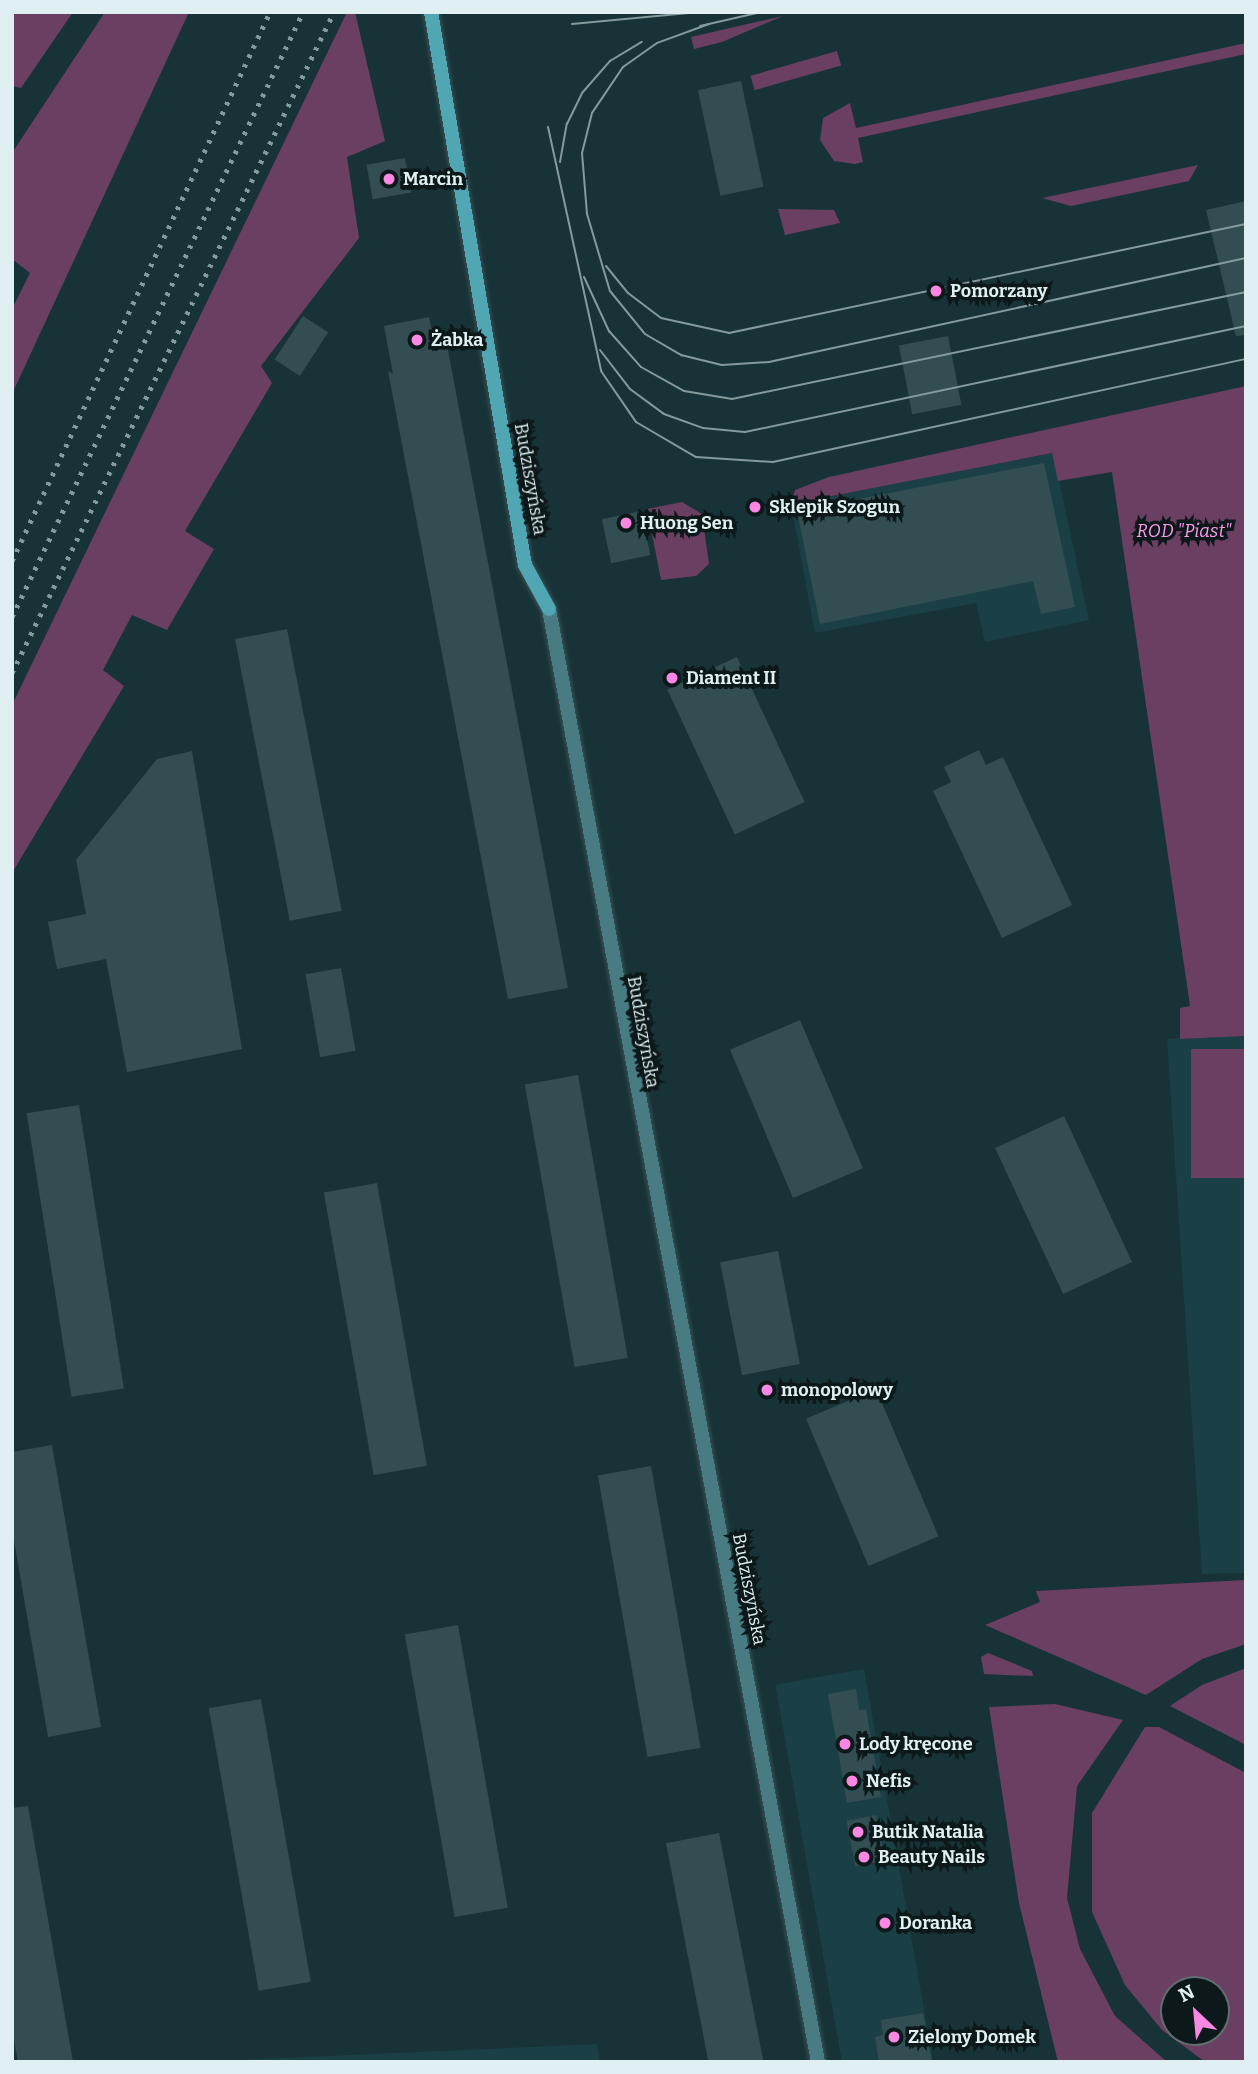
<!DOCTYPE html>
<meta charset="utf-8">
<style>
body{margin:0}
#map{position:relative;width:1258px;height:2074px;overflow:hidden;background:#183337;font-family:Bitter,serif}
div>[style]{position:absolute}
.built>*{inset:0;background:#1a3f44;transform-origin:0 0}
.green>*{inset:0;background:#6a3f61;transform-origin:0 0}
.building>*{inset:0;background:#334e52;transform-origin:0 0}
.roads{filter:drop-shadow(0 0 2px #385155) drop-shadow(0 0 2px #385155)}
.street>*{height:14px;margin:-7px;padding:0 7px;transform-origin:7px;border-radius:7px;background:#497b83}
.secondary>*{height:14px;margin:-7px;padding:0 7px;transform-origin:7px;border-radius:7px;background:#51a6b4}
.tram>*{height:2px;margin:-1px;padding:0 1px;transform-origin:1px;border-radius:1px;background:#859a9d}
.rail>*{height:5px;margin-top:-2.5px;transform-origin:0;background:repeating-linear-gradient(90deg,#859a9d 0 3.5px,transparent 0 10.5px)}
.dots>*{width:19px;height:19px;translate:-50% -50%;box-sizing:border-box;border:4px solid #0d181a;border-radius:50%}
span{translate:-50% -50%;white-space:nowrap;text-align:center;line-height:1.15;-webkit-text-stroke:7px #0d181a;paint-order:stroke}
.poi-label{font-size:18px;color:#e0f0f2;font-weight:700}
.left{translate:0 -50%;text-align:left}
.street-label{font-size:18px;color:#e0f0f2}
.park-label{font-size:18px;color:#ff9beb;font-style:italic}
.frame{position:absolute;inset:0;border:14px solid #e0f0f2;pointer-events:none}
.north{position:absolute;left:1160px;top:1976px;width:70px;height:70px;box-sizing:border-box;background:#0d181a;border:2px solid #616e70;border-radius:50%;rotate:334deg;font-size:19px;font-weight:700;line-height:28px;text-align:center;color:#e0f0f2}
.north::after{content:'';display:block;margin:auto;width:24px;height:32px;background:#fb87e5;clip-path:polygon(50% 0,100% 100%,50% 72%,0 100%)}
</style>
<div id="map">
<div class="built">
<i style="clip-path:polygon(1053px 453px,1089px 620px,985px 642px,976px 603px,815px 633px,791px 504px)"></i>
<i style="clip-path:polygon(1246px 1036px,1246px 1573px,1202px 1574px,1167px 1039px)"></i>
<i style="left:864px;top:1669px;width:400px;height:90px;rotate:80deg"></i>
<i style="clip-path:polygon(597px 2044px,600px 2062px,193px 2062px,194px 2062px)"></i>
</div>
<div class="green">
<i style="clip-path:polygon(12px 12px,73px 12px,21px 88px,12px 86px)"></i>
<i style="clip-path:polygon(105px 12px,189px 12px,12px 394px,12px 309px,30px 273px,12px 259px,12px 153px)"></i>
<i style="clip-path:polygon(347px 12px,355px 12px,385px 141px,347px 157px,359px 238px,261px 366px,272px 383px,185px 531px,214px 549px,167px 630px,132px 615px,103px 670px,124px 686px,12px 873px,12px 705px)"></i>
<i style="clip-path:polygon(783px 16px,722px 42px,694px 49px,691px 37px)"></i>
<i style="clip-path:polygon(1246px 43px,1246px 54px,858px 138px,863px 162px,855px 164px,834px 161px,820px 140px,823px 118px,850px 103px,856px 128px)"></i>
<i style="left:837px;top:51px;width:15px;height:90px;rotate:74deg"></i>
<i style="clip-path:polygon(1198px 165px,1189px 181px,1071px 206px,1042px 198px)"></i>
<i style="clip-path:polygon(778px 209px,834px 210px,840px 223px,785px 235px)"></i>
<i style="clip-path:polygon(1246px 386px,1246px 1036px,1180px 1039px,1180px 1008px,1190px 1006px,1112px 472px,1058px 481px,1052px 453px,791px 504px,795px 490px,829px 477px)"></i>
<i style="clip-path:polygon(682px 502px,702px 514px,709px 564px,696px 576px,661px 580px,647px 509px)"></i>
<i style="left:1246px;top:1049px;width:129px;height:55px;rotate:90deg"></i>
<i style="clip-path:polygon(1246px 1580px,1246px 1644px,1202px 1659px,1146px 1695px,985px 1625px,1040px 1602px,1036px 1591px)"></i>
<i style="clip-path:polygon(988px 1653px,1032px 1671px,1033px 1676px,984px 1674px,981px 1657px)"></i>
<i style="clip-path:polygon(1246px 1668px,1246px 1745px,1170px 1706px,1202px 1685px)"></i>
<i style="clip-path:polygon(1055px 1704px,1123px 1720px,1077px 1786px,1067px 1898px,1080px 1949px,1115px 2016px,1167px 2062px,1058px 2062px,1019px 1903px,989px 1707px)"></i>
<i style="clip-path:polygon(evenodd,1145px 1727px,1159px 1727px,1246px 1773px,1246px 2062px,1205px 2062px,1162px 2030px,1125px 1985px,1092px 1912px,1092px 1813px,1145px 1727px,1174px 1990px,1216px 1990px,1216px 2032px,1174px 2032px,1174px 1990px)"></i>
</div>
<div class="building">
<i style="left:741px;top:81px;width:108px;height:44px;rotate:78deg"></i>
<i style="left:405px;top:158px;width:35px;height:39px;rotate:80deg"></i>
<i style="clip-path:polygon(1246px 201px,1246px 335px,1236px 336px,1206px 210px)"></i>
<i style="left:303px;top:316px;width:30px;height:52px;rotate:33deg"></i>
<i style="clip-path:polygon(429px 317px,432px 331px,444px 329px,568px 988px,508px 999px,388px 371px,393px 374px,384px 326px)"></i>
<i style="left:948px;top:336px;width:70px;height:50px;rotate:79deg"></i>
<i style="clip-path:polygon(1044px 463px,1075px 607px,1041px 614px,1033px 581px,820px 624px,797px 511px)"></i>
<i style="left:641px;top:511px;width:45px;height:40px;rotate:78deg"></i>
<i style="left:287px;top:629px;width:287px;height:53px;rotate:79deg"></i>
<i style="left:737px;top:657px;width:160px;height:77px;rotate:65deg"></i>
<i style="clip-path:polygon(979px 750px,986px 765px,1003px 757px,1072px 905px,1002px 938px,933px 791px,951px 782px,944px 767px)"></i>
<i style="clip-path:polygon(192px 751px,242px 1049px,127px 1072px,106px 959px,57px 969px,48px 922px,86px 914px,76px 860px,157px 759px)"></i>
<i style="left:341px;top:968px;width:84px;height:36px;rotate:80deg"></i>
<i style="left:800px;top:1020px;width:161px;height:76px;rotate:67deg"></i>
<i style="left:578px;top:1075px;width:287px;height:54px;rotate:80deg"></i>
<i style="left:79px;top:1105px;width:287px;height:53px;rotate:81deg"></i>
<i style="left:1064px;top:1116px;width:161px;height:76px;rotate:65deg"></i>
<i style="left:377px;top:1183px;width:287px;height:54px;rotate:80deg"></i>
<i style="left:778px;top:1251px;width:115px;height:59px;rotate:79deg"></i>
<i style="left:876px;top:1389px;width:160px;height:76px;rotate:67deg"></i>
<i style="clip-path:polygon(52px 1445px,101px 1727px,48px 1737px,12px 1529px,12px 1452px)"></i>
<i style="left:651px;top:1466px;width:286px;height:54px;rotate:80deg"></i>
<i style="left:458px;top:1625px;width:287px;height:54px;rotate:80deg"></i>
<i style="clip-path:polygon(856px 1689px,859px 1710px,866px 1709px,881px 1797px,847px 1803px,828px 1694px)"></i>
<i style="left:261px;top:1699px;width:287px;height:53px;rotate:80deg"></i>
<i style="clip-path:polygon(28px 1806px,73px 2062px,18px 2062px,12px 2029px,12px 1808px)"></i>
<i style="left:876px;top:1815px;width:46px;height:30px;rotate:79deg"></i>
<i style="left:719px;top:1833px;width:233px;height:54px;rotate:79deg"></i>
<i style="clip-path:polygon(923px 2013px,932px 2062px,879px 2062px,875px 2037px,883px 2035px,881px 2020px)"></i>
</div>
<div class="roads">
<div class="street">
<i style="left:549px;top:609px;width:1478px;rotate:79.51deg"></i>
</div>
<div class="secondary">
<i style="left:431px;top:12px;width:561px;rotate:80.35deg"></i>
<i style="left:525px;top:565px;width:50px;rotate:61.4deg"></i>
</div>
</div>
<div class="tram">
<i style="left:572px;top:24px;width:128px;rotate:-5.4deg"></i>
<i style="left:709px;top:24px;width:55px;rotate:159.9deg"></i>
<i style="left:657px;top:43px;width:42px;rotate:144.8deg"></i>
<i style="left:623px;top:67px;width:55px;rotate:124deg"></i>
<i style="left:592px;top:113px;width:41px;rotate:104deg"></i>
<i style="left:582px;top:153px;width:61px;rotate:85.3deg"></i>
<i style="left:587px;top:214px;width:80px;rotate:73.4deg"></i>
<i style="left:610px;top:291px;width:55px;rotate:50.9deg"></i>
<i style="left:645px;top:334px;width:42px;rotate:30.3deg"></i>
<i style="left:681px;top:355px;width:42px;rotate:13.7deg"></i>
<i style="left:722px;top:365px;width:47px;rotate:-3.7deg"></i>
<i style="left:769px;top:362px;width:488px;rotate:-12.3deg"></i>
<i style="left:700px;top:26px;width:63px;rotate:-12.9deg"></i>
<i style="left:548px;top:127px;width:250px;rotate:77.7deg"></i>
<i style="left:601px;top:371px;width:62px;rotate:55.5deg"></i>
<i style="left:636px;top:422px;width:69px;rotate:30.3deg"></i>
<i style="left:696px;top:457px;width:77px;rotate:3.7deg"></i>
<i style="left:773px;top:462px;width:484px;rotate:-12.3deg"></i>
<i style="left:560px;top:162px;width:39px;rotate:-80deg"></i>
<i style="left:567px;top:124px;width:34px;rotate:-64deg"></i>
<i style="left:582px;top:93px;width:43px;rotate:-48.8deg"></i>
<i style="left:610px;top:61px;width:37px;rotate:-31deg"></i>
<i style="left:606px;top:266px;width:35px;rotate:51deg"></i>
<i style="left:628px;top:293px;width:41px;rotate:37.1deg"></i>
<i style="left:661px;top:318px;width:70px;rotate:12.4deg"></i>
<i style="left:729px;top:333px;width:528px;rotate:-11.91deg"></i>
<i style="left:584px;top:277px;width:60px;rotate:65.2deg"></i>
<i style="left:609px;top:331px;width:48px;rotate:48.4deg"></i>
<i style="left:641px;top:367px;width:49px;rotate:29.2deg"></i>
<i style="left:684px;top:391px;width:49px;rotate:9.5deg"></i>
<i style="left:732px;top:399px;width:525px;rotate:-11.76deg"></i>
<i style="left:600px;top:350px;width:49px;rotate:52.4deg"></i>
<i style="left:630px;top:389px;width:42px;rotate:36.3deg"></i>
<i style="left:664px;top:414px;width:41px;rotate:19.7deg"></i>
<i style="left:703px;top:428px;width:42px;rotate:5.4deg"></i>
<i style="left:745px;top:432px;width:512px;rotate:-11.95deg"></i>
</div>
<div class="rail">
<i style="left:12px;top:561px;width:607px;rotate:-64.83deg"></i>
<i style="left:12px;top:617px;width:671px;rotate:-64.31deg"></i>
<i style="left:12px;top:673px;width:735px;rotate:-64.03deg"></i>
</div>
<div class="dots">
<i style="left:389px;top:179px;background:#fb87e5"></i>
<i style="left:936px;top:291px;background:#fb87e5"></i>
<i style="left:417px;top:340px;background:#fb87e5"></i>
<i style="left:755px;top:507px;background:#fb87e5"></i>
<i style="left:626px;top:523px;background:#fb87e5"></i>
<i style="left:672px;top:678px;background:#fb87e5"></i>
<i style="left:767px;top:1390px;background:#fb87e5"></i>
<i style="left:845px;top:1744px;background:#fb87e5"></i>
<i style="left:852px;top:1781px;background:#fb87e5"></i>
<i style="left:858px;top:1832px;background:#fb87e5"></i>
<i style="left:864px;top:1857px;background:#fb87e5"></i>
<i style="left:885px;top:1923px;background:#fb87e5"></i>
<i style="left:894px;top:2037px;background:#fb87e5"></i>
</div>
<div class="poi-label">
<span class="left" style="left:403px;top:179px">Marcin</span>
<span class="left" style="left:950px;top:291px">Pomorzany</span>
<span class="left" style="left:431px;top:340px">Żabka</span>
<span class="left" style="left:769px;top:507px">Sklepik Szogun</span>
<span class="left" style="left:640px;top:523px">Huong Sen</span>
<span class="left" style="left:686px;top:678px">Diament II</span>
<span class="left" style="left:781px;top:1390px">monopolowy</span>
<span class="left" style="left:859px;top:1744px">Lody kręcone</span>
<span class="left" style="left:866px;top:1781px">Nefis</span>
<span class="left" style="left:872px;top:1832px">Butik Natalia</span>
<span class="left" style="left:878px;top:1857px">Beauty Nails</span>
<span class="left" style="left:899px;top:1923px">Doranka</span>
<span class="left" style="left:908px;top:2037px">Zielony Domek</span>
</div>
<div class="street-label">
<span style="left:530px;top:479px;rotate:80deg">Budziszyńska</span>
<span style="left:643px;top:1032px;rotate:80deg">Budziszyńska</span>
<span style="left:749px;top:1589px;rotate:79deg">Budziszyńska</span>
</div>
<div class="park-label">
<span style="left:1184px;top:531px">ROD "Piast"</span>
</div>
<div class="frame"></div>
<div class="north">N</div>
</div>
